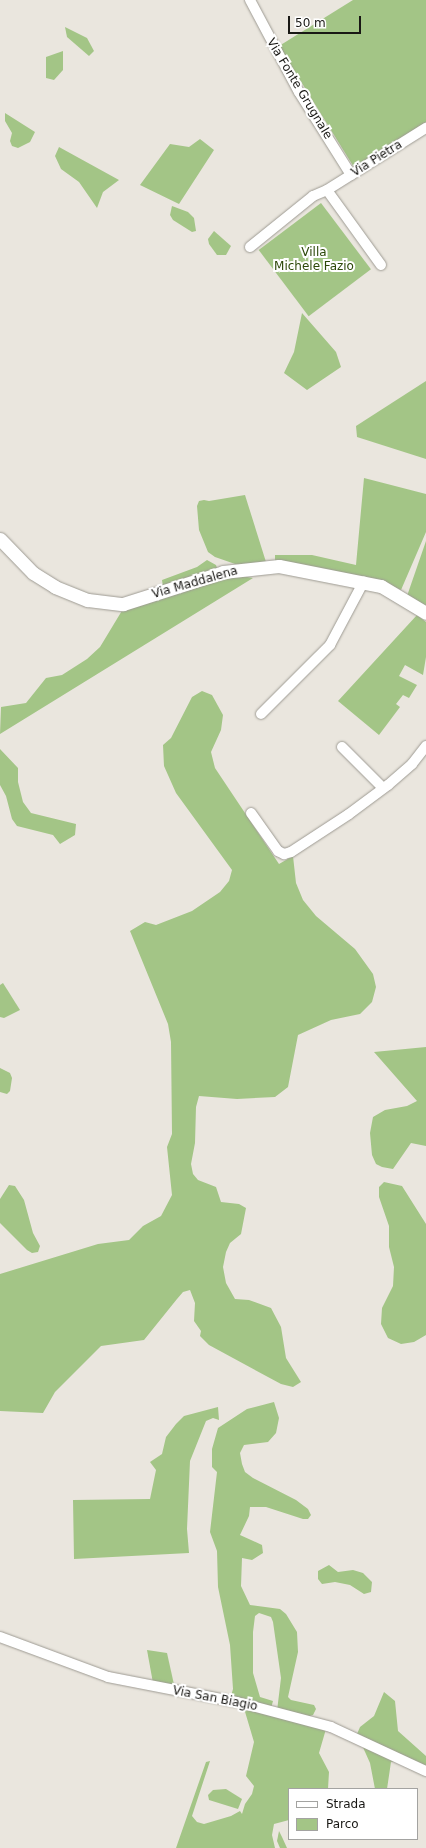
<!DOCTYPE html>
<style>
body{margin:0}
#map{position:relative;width:426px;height:1848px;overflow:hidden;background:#eae6de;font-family:"DejaVu Sans",sans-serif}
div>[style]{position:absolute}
.green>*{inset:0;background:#a3c586;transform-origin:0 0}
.roads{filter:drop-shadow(0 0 1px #9e9b93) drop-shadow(0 0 1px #9e9b93)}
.minor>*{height:10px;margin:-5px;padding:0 5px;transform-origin:5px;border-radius:5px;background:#fff}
.tertiary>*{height:13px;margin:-6.5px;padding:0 6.5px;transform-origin:6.5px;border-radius:6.5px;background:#fff}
span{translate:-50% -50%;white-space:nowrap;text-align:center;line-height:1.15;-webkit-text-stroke:4px #fff;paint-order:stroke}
.street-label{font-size:12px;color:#191815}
.park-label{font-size:12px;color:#2c4809}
.legend{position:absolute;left:288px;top:1788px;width:130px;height:52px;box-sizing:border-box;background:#fff;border:1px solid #a3a3a1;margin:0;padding:5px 7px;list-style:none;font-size:12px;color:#191815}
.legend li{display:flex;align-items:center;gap:8px;height:20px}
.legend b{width:20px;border:1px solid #a3a3a1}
.scale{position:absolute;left:288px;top:16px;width:73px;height:18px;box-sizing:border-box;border:2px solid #191815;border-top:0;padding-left:5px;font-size:12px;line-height:14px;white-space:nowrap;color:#191815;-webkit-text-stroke:3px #fff;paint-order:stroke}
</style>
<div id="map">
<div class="green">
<i style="clip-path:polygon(353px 0,426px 0,426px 122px,355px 169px,279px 46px)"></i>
<i style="clip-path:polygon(65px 27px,87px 38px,94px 51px,89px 56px,67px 37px)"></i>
<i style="clip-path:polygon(63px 51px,63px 70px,54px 80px,46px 78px,46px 57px)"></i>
<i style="clip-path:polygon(5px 113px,35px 132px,30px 142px,18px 148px,12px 146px,10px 141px,12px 133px,5px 121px)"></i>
<i style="clip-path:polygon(200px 139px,214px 150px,179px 204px,140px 185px,170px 144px,189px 147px)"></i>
<i style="clip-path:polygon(59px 147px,119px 180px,103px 192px,97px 208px,79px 182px,61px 169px,55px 156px)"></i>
<i style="left:321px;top:203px;width:83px;height:78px;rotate:53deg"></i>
<i style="clip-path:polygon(172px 206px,188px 212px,194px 218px,196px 231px,192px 232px,173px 220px,170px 215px)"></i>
<i style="clip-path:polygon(214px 231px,231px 246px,226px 255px,217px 255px,209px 244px,208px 239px)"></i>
<i style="clip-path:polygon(302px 313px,336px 352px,341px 367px,307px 390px,284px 373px,294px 352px)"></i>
<i style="clip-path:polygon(426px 381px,426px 459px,357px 437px,356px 426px)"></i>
<i style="clip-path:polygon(364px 478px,426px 494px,426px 532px,401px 590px,381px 581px,275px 562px,275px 555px,312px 555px,356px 565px)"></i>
<i style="clip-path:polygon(245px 495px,266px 562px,238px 565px,215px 557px,208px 552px,199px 530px,197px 506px,199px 501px,204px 500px,209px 501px)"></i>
<i style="clip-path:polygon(426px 541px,426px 609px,407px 596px)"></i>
<i style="clip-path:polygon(207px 560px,216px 565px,217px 568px,163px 587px,162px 580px,197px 567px)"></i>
<i style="clip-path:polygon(225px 573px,253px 578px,0 734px,1px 707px,26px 703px,46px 678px,62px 675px,87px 659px,100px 647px,123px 609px)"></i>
<i style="clip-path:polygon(417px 615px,426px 622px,426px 657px,423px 675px,405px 665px,399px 676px,417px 685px,409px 698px,403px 695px,396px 704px,400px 707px,379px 735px,338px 701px)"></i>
<i style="clip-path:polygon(202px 691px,212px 695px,223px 715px,221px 730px,211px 752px,215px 768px,279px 864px,293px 856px,296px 883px,303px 900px,316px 916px,355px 949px,373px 974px,376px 987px,372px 1002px,360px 1014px,331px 1020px,298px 1035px,288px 1087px,275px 1097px,237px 1099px,199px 1096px,196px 1107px,195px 1143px,191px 1164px,193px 1174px,198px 1180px,216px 1187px,221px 1202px,239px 1204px,246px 1208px,241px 1234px,230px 1243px,226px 1252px,223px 1267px,226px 1283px,235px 1299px,249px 1300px,271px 1308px,281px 1327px,286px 1358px,301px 1382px,293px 1387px,281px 1384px,209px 1345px,200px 1336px,201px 1331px,194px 1321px,195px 1303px,190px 1290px,183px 1292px,177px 1299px,144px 1340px,101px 1346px,55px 1392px,43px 1413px,0 1411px,0 1274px,98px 1244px,129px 1240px,143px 1226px,161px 1216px,172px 1195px,167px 1147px,172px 1134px,171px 1042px,168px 1024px,130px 931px,145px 922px,156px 925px,192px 911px,220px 892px,229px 881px,232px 870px,176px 793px,164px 766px,163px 745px,171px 738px,192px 697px)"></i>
<i style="clip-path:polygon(0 749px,18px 768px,18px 782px,23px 802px,31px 813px,76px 824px,75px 835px,60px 844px,53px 835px,17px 826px,12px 819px,6px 796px,0 785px)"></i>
<i style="clip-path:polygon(3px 983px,20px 1010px,4px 1018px,0 1017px,0 985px)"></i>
<i style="clip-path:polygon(426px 1047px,426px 1146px,411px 1143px,393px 1169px,382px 1167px,376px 1164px,372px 1155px,370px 1133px,373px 1117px,385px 1110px,407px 1106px,417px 1101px,374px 1052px)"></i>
<i style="clip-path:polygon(0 1068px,10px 1073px,12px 1078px,10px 1091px,7px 1094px,0 1092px)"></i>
<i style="clip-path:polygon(384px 1182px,402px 1186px,426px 1224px,426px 1335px,414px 1342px,401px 1344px,388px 1338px,381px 1324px,382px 1308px,393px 1286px,394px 1267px,389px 1247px,389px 1226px,379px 1197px,379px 1187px)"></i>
<i style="clip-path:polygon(9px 1185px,15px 1186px,24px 1200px,33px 1233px,40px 1246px,38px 1252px,32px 1253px,27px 1250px,0 1223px,0 1199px)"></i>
<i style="clip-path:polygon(274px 1402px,279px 1418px,276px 1433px,268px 1442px,244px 1445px,240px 1453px,242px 1464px,245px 1472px,253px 1478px,296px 1500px,308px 1509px,311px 1515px,308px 1519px,303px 1519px,266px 1507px,250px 1507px,249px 1516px,240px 1535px,262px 1545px,263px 1553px,252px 1560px,242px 1558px,241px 1586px,250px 1605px,280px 1609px,286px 1614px,297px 1632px,298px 1652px,288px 1697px,291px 1700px,314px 1705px,316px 1709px,313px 1715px,304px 1718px,277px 1711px,281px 1678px,273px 1622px,271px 1617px,259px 1613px,255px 1616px,253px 1632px,253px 1673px,260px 1697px,273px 1701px,271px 1708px,231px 1696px,233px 1689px,230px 1645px,218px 1587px,217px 1551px,210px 1532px,217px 1472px,212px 1467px,212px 1449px,218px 1428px,247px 1409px)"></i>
<i style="clip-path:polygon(218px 1407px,219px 1420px,213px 1418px,206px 1421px,190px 1461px,187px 1529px,189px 1553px,74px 1559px,73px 1500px,150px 1499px,156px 1470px,150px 1462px,162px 1454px,166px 1437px,176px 1424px,184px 1416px)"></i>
<i style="clip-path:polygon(329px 1565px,338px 1572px,353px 1570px,363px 1573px,372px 1582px,371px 1592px,364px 1594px,350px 1585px,335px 1582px,322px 1584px,318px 1579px,318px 1571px)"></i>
<i style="clip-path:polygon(147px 1650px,167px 1653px,175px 1689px,153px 1683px)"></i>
<i style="clip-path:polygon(384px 1692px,395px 1701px,398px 1731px,426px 1756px,426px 1775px,395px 1761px,391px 1762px,387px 1789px,375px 1789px,370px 1763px,357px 1734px,360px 1727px,374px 1716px)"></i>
<i style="clip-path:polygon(243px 1705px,326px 1729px,319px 1753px,329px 1772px,328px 1789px,289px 1789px,289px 1820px,274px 1824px,272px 1835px,275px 1848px,176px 1848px,206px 1762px,210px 1761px,192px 1816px,197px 1822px,204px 1824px,231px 1816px,240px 1811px,242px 1814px,245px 1804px,252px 1794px,254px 1786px,246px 1776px,254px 1742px)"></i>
<i style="clip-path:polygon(226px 1789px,242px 1799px,238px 1809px,209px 1800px,208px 1795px,213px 1790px)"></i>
<i style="clip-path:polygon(279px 1831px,282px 1837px,287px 1848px,280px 1848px,277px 1841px)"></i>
</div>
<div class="roads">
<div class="minor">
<i style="left:250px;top:0;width:104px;rotate:62deg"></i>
<i style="left:299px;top:92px;width:98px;rotate:57.9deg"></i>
<i style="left:250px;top:247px;width:81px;rotate:-39deg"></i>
<i style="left:313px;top:196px;width:15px;rotate:-23deg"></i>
<i style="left:381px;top:265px;width:92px;rotate:-125.8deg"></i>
<i style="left:327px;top:190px;width:117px;rotate:-32.1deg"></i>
<i style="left:261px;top:714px;width:98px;rotate:-45deg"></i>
<i style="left:330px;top:645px;width:72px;rotate:-62deg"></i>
<i style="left:342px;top:747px;width:58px;rotate:45deg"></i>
<i style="left:251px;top:813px;width:47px;rotate:54.6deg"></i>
<i style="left:278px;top:851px;width:7px;rotate:27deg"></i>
<i style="left:284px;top:854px;width:7px;rotate:-16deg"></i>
<i style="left:291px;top:852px;width:69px;rotate:-33.2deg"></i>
<i style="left:349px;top:814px;width:49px;rotate:-36.6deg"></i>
<i style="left:388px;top:785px;width:32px;rotate:-41deg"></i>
<i style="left:412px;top:764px;width:23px;rotate:-52deg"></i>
<i style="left:0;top:1637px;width:115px;rotate:20.3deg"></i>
<i style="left:108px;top:1677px;width:131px;rotate:11deg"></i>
<i style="left:237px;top:1702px;width:97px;rotate:14.9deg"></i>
<i style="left:331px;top:1727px;width:105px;rotate:24.9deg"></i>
</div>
<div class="tertiary">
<i style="left:0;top:539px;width:47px;rotate:45.9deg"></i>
<i style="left:33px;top:573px;width:26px;rotate:32deg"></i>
<i style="left:55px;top:587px;width:35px;rotate:22deg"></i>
<i style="left:88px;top:600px;width:35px;rotate:7deg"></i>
<i style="left:123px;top:604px;width:105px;rotate:-17.7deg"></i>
<i style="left:223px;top:572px;width:56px;rotate:-6.1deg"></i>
<i style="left:279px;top:566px;width:104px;rotate:11.1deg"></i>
<i style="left:381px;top:586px;width:52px;rotate:31deg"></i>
</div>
</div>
<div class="street-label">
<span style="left:299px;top:89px;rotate:59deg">Via Fonte Grugnale</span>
<span style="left:377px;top:159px;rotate:-32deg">Via Pietra</span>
<span style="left:195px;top:583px;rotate:-16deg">Via Maddalena</span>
<span style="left:215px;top:1699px;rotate:11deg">Via San Biagio</span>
</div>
<div class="park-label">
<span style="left:314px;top:260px">Villa<br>Michele Fazio</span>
</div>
<ul class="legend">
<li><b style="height:5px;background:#fff"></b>Strada</li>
<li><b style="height:11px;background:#a3c586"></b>Parco</li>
</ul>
<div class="scale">50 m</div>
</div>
